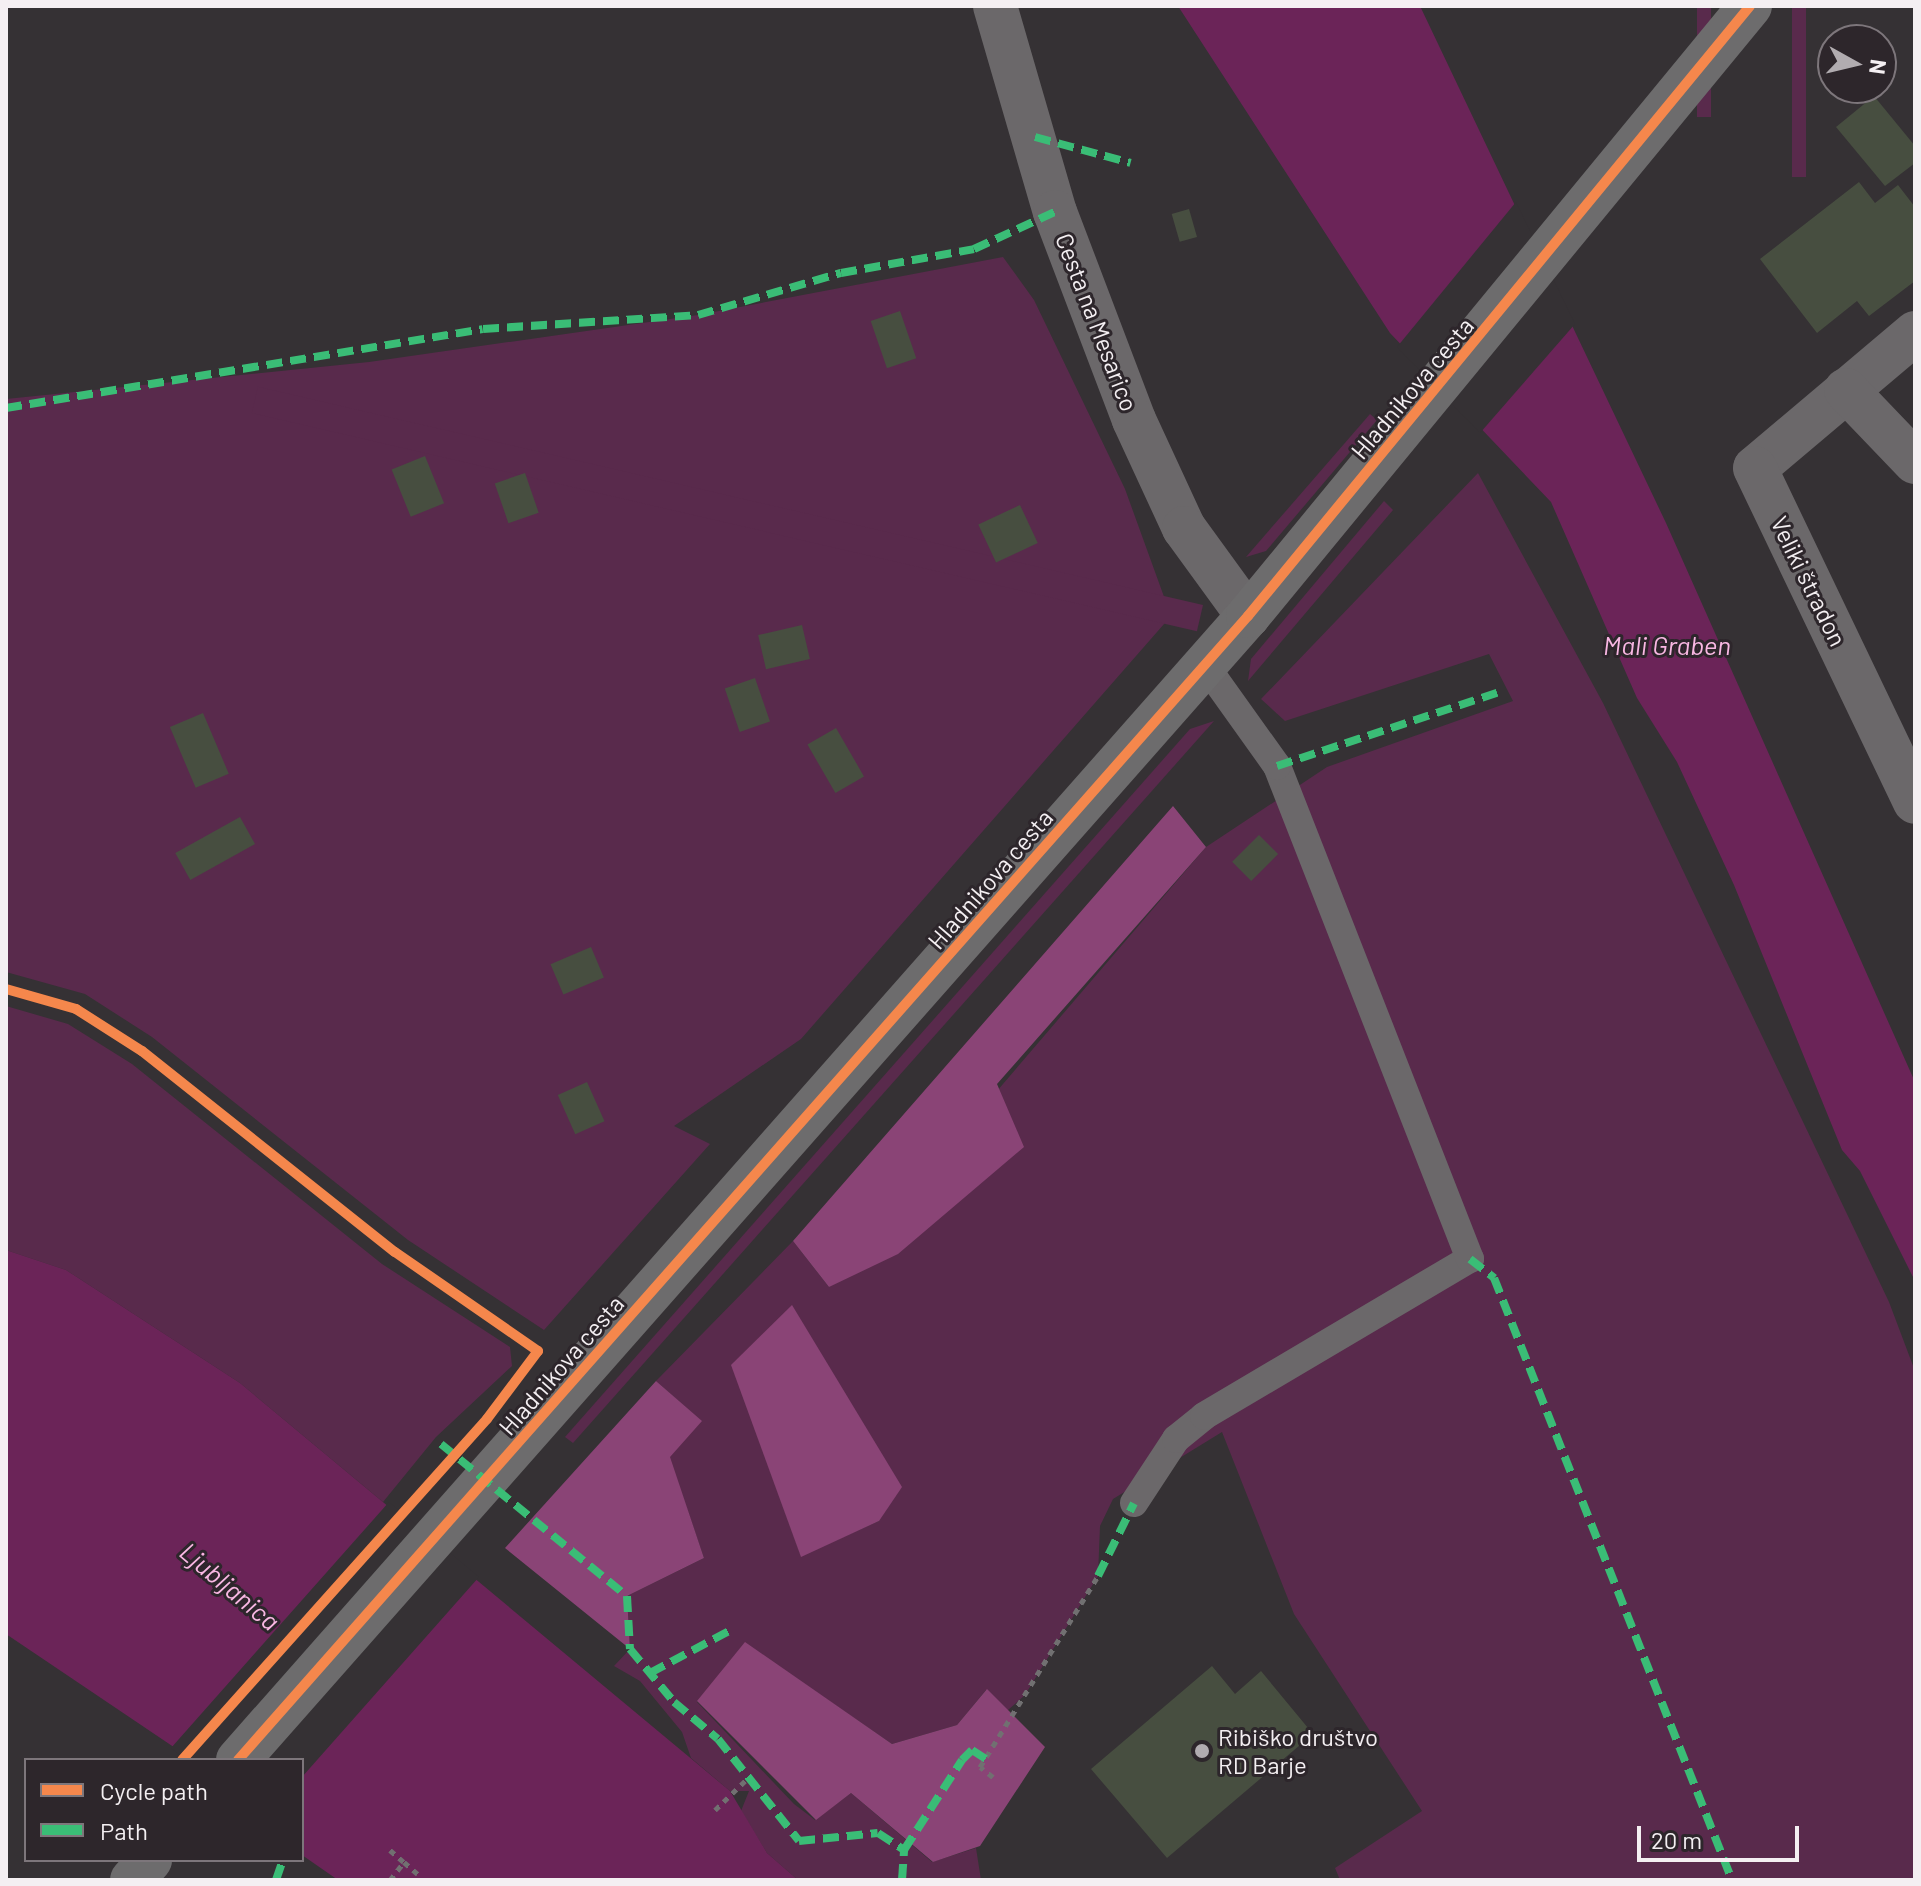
<!DOCTYPE html>
<meta charset="utf-8">
<style>
body{margin:0}
#map{position:relative;width:1921px;height:1886px;overflow:hidden;background:#353134;font-family:Barlow,sans-serif}
div>[style]{position:absolute}
.green>*{inset:0;background:#592a4c;transform-origin:0 0}
.forest>*{inset:0;background:#8a4476}
.water>*{inset:0;background:#6b2458}
.pier>*{inset:0;background:#353134}
.building>*{inset:0;background:#474e40;transform-origin:0 0}
.path>*{height:5px;margin-top:-2.5px;transform-origin:0;background:repeating-linear-gradient(90deg,#717071 0 6px,transparent 0 12px)}
.lane>*{height:28px;margin:-14px;padding:0 14px;transform-origin:14px;border-radius:14px;background:#6b686a}
.street>*{height:44px;margin:-22px;padding:0 22px;transform-origin:22px;border-radius:22px;background:#6b686a}
.secondary>*{height:44px;margin:-22px;padding:0 22px;transform-origin:22px;border-radius:22px;background:#6d6c6d}
.quiet>*{height:8px;margin-top:-4px;transform-origin:0;background:repeating-linear-gradient(90deg,#3abd76 0 16px,transparent 0 24px)}
.cycleway>*{height:10px;margin:-5px;padding:0 5px;transform-origin:5px;border-radius:5px;background:#f5874c}
.dots>*{width:22px;height:22px;translate:-50% -50%;box-sizing:border-box;border:4px solid #2d262b;border-radius:50%}
span{translate:-50% -50%;white-space:nowrap;text-align:center;line-height:1.15;-webkit-text-stroke:6px #2d262b;paint-order:stroke}
.street-label{font-size:24px;color:#f4eff2}
.poi-label{font-size:24px;color:#f4eff2}
.left{translate:0 -50%;text-align:left}
.water-label{font-size:26px;color:#f9b7e3;font-style:italic}
.frame{position:absolute;inset:0;border:8px solid #f4eff2;pointer-events:none}
.legend{position:absolute;left:24px;top:1758px;width:280px;height:104px;box-sizing:border-box;background:#2d262b;border:2px solid #7d767b;margin:0;padding:10px 14px;list-style:none;font-size:24px;color:#f4eff2}
.legend li{display:flex;align-items:center;gap:16px;height:40px}
.legend b{width:40px;border:2px solid #7d767b}
.north{position:absolute;left:1817px;top:24px;width:80px;height:80px;box-sizing:border-box;background:#2d262b;border:2px solid #7d767b;border-radius:50%;rotate:98deg;font-size:22px;font-weight:700;line-height:32px;text-align:center;color:#f4eff2}
.north::after{content:'';display:block;margin:auto;width:28px;height:36px;background:#b1acb0;clip-path:polygon(50% 0,100% 100%,50% 72%,0 100%)}
.scale{position:absolute;left:1637px;top:1826px;width:162px;height:36px;box-sizing:border-box;border:4px solid #f4eff2;border-top:0;padding-left:10px;font-size:24px;line-height:28px;white-space:nowrap;color:#f4eff2;-webkit-text-stroke:6px #2d262b;paint-order:stroke}
</style>
<div id="map">
<div class="green">
<i style="left:1697px;top:6px;width:14px;height:111px"></i>
<i style="left:1792px;top:6px;width:14px;height:171px"></i>
<i style="clip-path:polygon(1003px 257px,1034px 300px,1125px 489px,1171px 616px,801px 1039px,674px 1126px,710px 1144px,544px 1330px,408px 1240px,152px 1037px,85px 994px,6px 972px,6px 399px,369px 362px,698px 315px)"></i>
<i style="clip-path:polygon(1370px 414px,1377px 420px,1266px 551px,1246px 557px)"></i>
<i style="clip-path:polygon(evenodd,1478px 473px,1603px 703px,1889px 1302px,1915px 1371px,1915px 1880px,1340px 1880px,1335px 1868px,1422px 1811px,1294px 1614px,1222px 1432px,1113px 1499px,1100px 1526px,1098px 1576px,1025px 1695px,1000px 1717px,986px 1690px,957px 1725px,892px 1744px,745px 1643px,697px 1702px,794px 1804px,815px 1820px,851px 1793px,932px 1862px,976px 1848px,981px 1880px,798px 1880px,767px 1853px,741px 1811px,749px 1791px,730px 1791px,691px 1758px,682px 1732px,640px 1681px,614px 1666px,630px 1649px,627px 1596px,704px 1558px,669px 1457px,701px 1421px,656px 1381px,793px 1241px,829px 1287px,1206px 847px,1327px 767px,1513px 701px,1489px 654px,1285px 721px,1261px 699px,1478px 473px,732px 1365px,879px 1521px,801px 1556px,732px 1365px)"></i>
<i style="clip-path:polygon(1384px 501px,1393px 510px,1248px 681px,1251px 659px)"></i>
<i style="left:1203px;top:605px;width:27px;height:970px;rotate:103deg"></i>
<i style="clip-path:polygon(1214px 721px,573px 1443px,565px 1437px,1190px 729px)"></i>
<i style="clip-path:polygon(6px 1006px,68px 1024px,132px 1064px,382px 1264px,510px 1347px,512px 1366px,436px 1437px,383px 1502px,240px 1383px,66px 1270px,6px 1250px)"></i>
</div>
<div class="forest">
<i style="clip-path:polygon(1173px 806px,1206px 847px,997px 1084px,1024px 1147px,898px 1254px,829px 1287px,793px 1241px)"></i>
<i style="clip-path:polygon(792px 1305px,902px 1487px,879px 1521px,801px 1557px,731px 1365px)"></i>
<i style="clip-path:polygon(656px 1381px,702px 1421px,670px 1457px,704px 1558px,627px 1596px,630px 1649px,505px 1548px)"></i>
<i style="clip-path:polygon(745px 1642px,892px 1744px,957px 1725px,987px 1689px,1045px 1747px,980px 1846px,933px 1862px,851px 1793px,816px 1820px,697px 1701px)"></i>
</div>
<div class="water">
<i style="clip-path:polygon(1178px 6px,1420px 6px,1666px 523px,1915px 1082px,1915px 1281px,1860px 1171px,1842px 1150px,1734px 885px,1677px 762px,1637px 698px,1551px 502px,1390px 333px)"></i>
<i style="clip-path:polygon(6px 1250px,66px 1270px,240px 1383px,730px 1791px,767px 1853px,798px 1880px,338px 1880px,302px 1855px,302px 1760px,193px 1760px,6px 1634px)"></i>
</div>
<div class="pier">
<i style="clip-path:polygon(1516px 202px,1575px 324px,1480px 433px,1397px 347px)"></i>
<i style="clip-path:polygon(389px 1502px,479px 1577px,302px 1777px,302px 1760px,186px 1760px,171px 1748px)"></i>
</div>
<div class="building">
<i style="clip-path:polygon(1874px 96px,1915px 146px,1915px 163px,1885px 186px,1836px 127px)"></i>
<i style="clip-path:polygon(1859px 182px,1875px 203px,1898px 185px,1915px 207px,1915px 281px,1869px 316px,1857px 301px,1817px 333px,1760px 259px)"></i>
<i style="left:1189px;top:209px;width:29px;height:18px;rotate:74deg"></i>
<i style="left:900px;top:311px;width:50px;height:31px;rotate:71deg"></i>
<i style="left:425px;top:456px;width:51px;height:36px;rotate:68deg"></i>
<i style="left:525px;top:473px;width:42px;height:32px;rotate:71deg"></i>
<i style="left:1020px;top:505px;width:42px;height:46px;rotate:65deg"></i>
<i style="left:802px;top:625px;width:35px;height:45px;rotate:77deg"></i>
<i style="left:755px;top:678px;width:46px;height:32px;rotate:71deg"></i>
<i style="left:203px;top:713px;width:66px;height:36px;rotate:67deg"></i>
<i style="left:836px;top:728px;width:56px;height:33px;rotate:60deg"></i>
<i style="left:240px;top:817px;width:31px;height:74px;rotate:61deg"></i>
<i style="left:1259px;top:835px;width:27px;height:38px;rotate:45deg"></i>
<i style="left:591px;top:947px;width:33px;height:44px;rotate:67deg"></i>
<i style="left:587px;top:1082px;width:43px;height:32px;rotate:66deg"></i>
<i style="clip-path:polygon(1212px 1666px,1235px 1694px,1261px 1671px,1313px 1734px,1167px 1858px,1091px 1769px)"></i>
</div>
<div class="path">
<i style="left:6px;top:989px;width:73px;rotate:15.9deg"></i>
<i style="left:76px;top:1009px;width:78px;rotate:32.5deg"></i>
<i style="left:142px;top:1051px;width:323px;rotate:38.5deg"></i>
<i style="left:395px;top:1252px;width:169px;rotate:34.6deg"></i>
<i style="left:993px;top:1777px;width:16px;rotate:-142deg"></i>
<i style="left:980px;top:1767px;width:225px;rotate:-58.3deg"></i>
<i style="left:715px;top:1810px;width:47px;rotate:-44.1deg"></i>
<i style="left:390px;top:1850px;width:18px;rotate:41deg"></i>
<i style="left:390px;top:1880px;width:23px;rotate:-52deg"></i>
<i style="left:404px;top:1862px;width:18px;rotate:41deg"></i>
</div>
<div class="lane">
<i style="left:1134px;top:1503px;width:77px;rotate:-56.7deg"></i>
<i style="left:1176px;top:1439px;width:36px;rotate:-39deg"></i>
<i style="left:1204px;top:1416px;width:309px;rotate:-30.6deg"></i>
<i style="left:1470px;top:1259px;width:529px;rotate:-111.38deg"></i>
<i style="left:1277px;top:766px;width:124px;rotate:-125.5deg"></i>
</div>
<div class="street">
<i style="left:995px;top:6px;width:215px;rotate:73.8deg"></i>
<i style="left:1055px;top:212px;width:222px;rotate:69.2deg"></i>
<i style="left:1134px;top:420px;width:119px;rotate:65.2deg"></i>
<i style="left:1184px;top:528px;width:109px;rotate:54deg"></i>
<i style="left:1915px;top:333px;width:209px;rotate:139.8deg"></i>
<i style="left:1755px;top:468px;width:370px;rotate:64.4deg"></i>
<i style="left:1846px;top:390px;width:100px;rotate:46.2deg"></i>
</div>
<div class="secondary">
<i style="left:238px;top:1760px;width:1526px;rotate:-48.56deg"></i>
<i style="left:1248px;top:616px;width:790px;rotate:-50.55deg"></i>
<i style="left:132px;top:1880px;width:27px;rotate:-48deg"></i>
</div>
<div class="quiet">
<i style="left:1035px;top:137px;width:99px;rotate:15.2deg"></i>
<i style="left:6px;top:408px;width:483px;rotate:-9.4deg"></i>
<i style="left:483px;top:329px;width:215px;rotate:-3.7deg"></i>
<i style="left:698px;top:315px;width:149px;rotate:-16.4deg"></i>
<i style="left:841px;top:273px;width:135px;rotate:-10.2deg"></i>
<i style="left:974px;top:249px;width:89px;rotate:-24.6deg"></i>
<i style="left:1277px;top:766px;width:232px;rotate:-18.4deg"></i>
<i style="left:1470px;top:1259px;width:31px;rotate:38deg"></i>
<i style="left:1494px;top:1278px;width:647px;rotate:68.43deg"></i>
<i style="left:441px;top:1444px;width:240px;rotate:39.3deg"></i>
<i style="left:627px;top:1596px;width:53px;rotate:86.8deg"></i>
<i style="left:630px;top:1649px;width:69px;rotate:50.3deg"></i>
<i style="left:674px;top:1702px;width:57px;rotate:40.1deg"></i>
<i style="left:718px;top:1739px;width:130px;rotate:51.5deg"></i>
<i style="left:799px;top:1841px;width:79px;rotate:-5.8deg"></i>
<i style="left:878px;top:1833px;width:31px;rotate:33deg"></i>
<i style="left:1098px;top:1576px;width:81px;rotate:-63.7deg"></i>
<i style="left:650px;top:1673px;width:89px;rotate:-28deg"></i>
<i style="left:276px;top:1880px;width:21px;rotate:-71deg"></i>
<i style="left:902px;top:1880px;width:30px;rotate:-86deg"></i>
<i style="left:904px;top:1850px;width:107px;rotate:-57.2deg"></i>
<i style="left:962px;top:1760px;width:14px;rotate:-45deg"></i>
<i style="left:972px;top:1750px;width:17px;rotate:33deg"></i>
</div>
<div class="cycleway">
<i style="left:6px;top:989px;width:73px;rotate:15.9deg"></i>
<i style="left:76px;top:1009px;width:78px;rotate:32.5deg"></i>
<i style="left:142px;top:1051px;width:323px;rotate:38.5deg"></i>
<i style="left:395px;top:1252px;width:174px;rotate:34.7deg"></i>
<i style="left:538px;top:1351px;width:85px;rotate:126.9deg"></i>
<i style="left:487px;top:1419px;width:457px;rotate:131.8deg"></i>
<i style="left:238px;top:1760px;width:1526px;rotate:-48.56deg"></i>
<i style="left:1248px;top:616px;width:790px;rotate:-50.55deg"></i>
</div>
<div class="dots">
<i style="left:1202px;top:1751px;background:#b1acb0"></i>
</div>
<div class="street-label">
<span style="left:1097px;top:322px;rotate:69deg">Cesta na Mesarico</span>
<span style="left:1412px;top:388px;rotate:-50deg">Hladnikova cesta</span>
<span style="left:1809px;top:581px;rotate:64deg">Veliki štradon</span>
<span style="left:990px;top:879px;rotate:-49deg">Hladnikova cesta</span>
<span style="left:561px;top:1365px;rotate:-49deg">Hladnikova cesta</span>
</div>
<div class="poi-label">
<span class="left" style="left:1218px;top:1751px">Ribiško društvo<br>RD Barje</span>
</div>
<div class="water-label">
<span style="left:1667px;top:645px">Mali Graben</span>
<span style="left:230px;top:1586px;rotate:40deg">Ljubljanica</span>
</div>
<div class="frame"></div>
<ul class="legend">
<li><b style="height:10px;background:#f5874c"></b>Cycle path</li>
<li><b style="height:10px;background:#3abd76"></b>Path</li>
</ul>
<div class="north">N</div>
<div class="scale">20 m</div>
</div>
